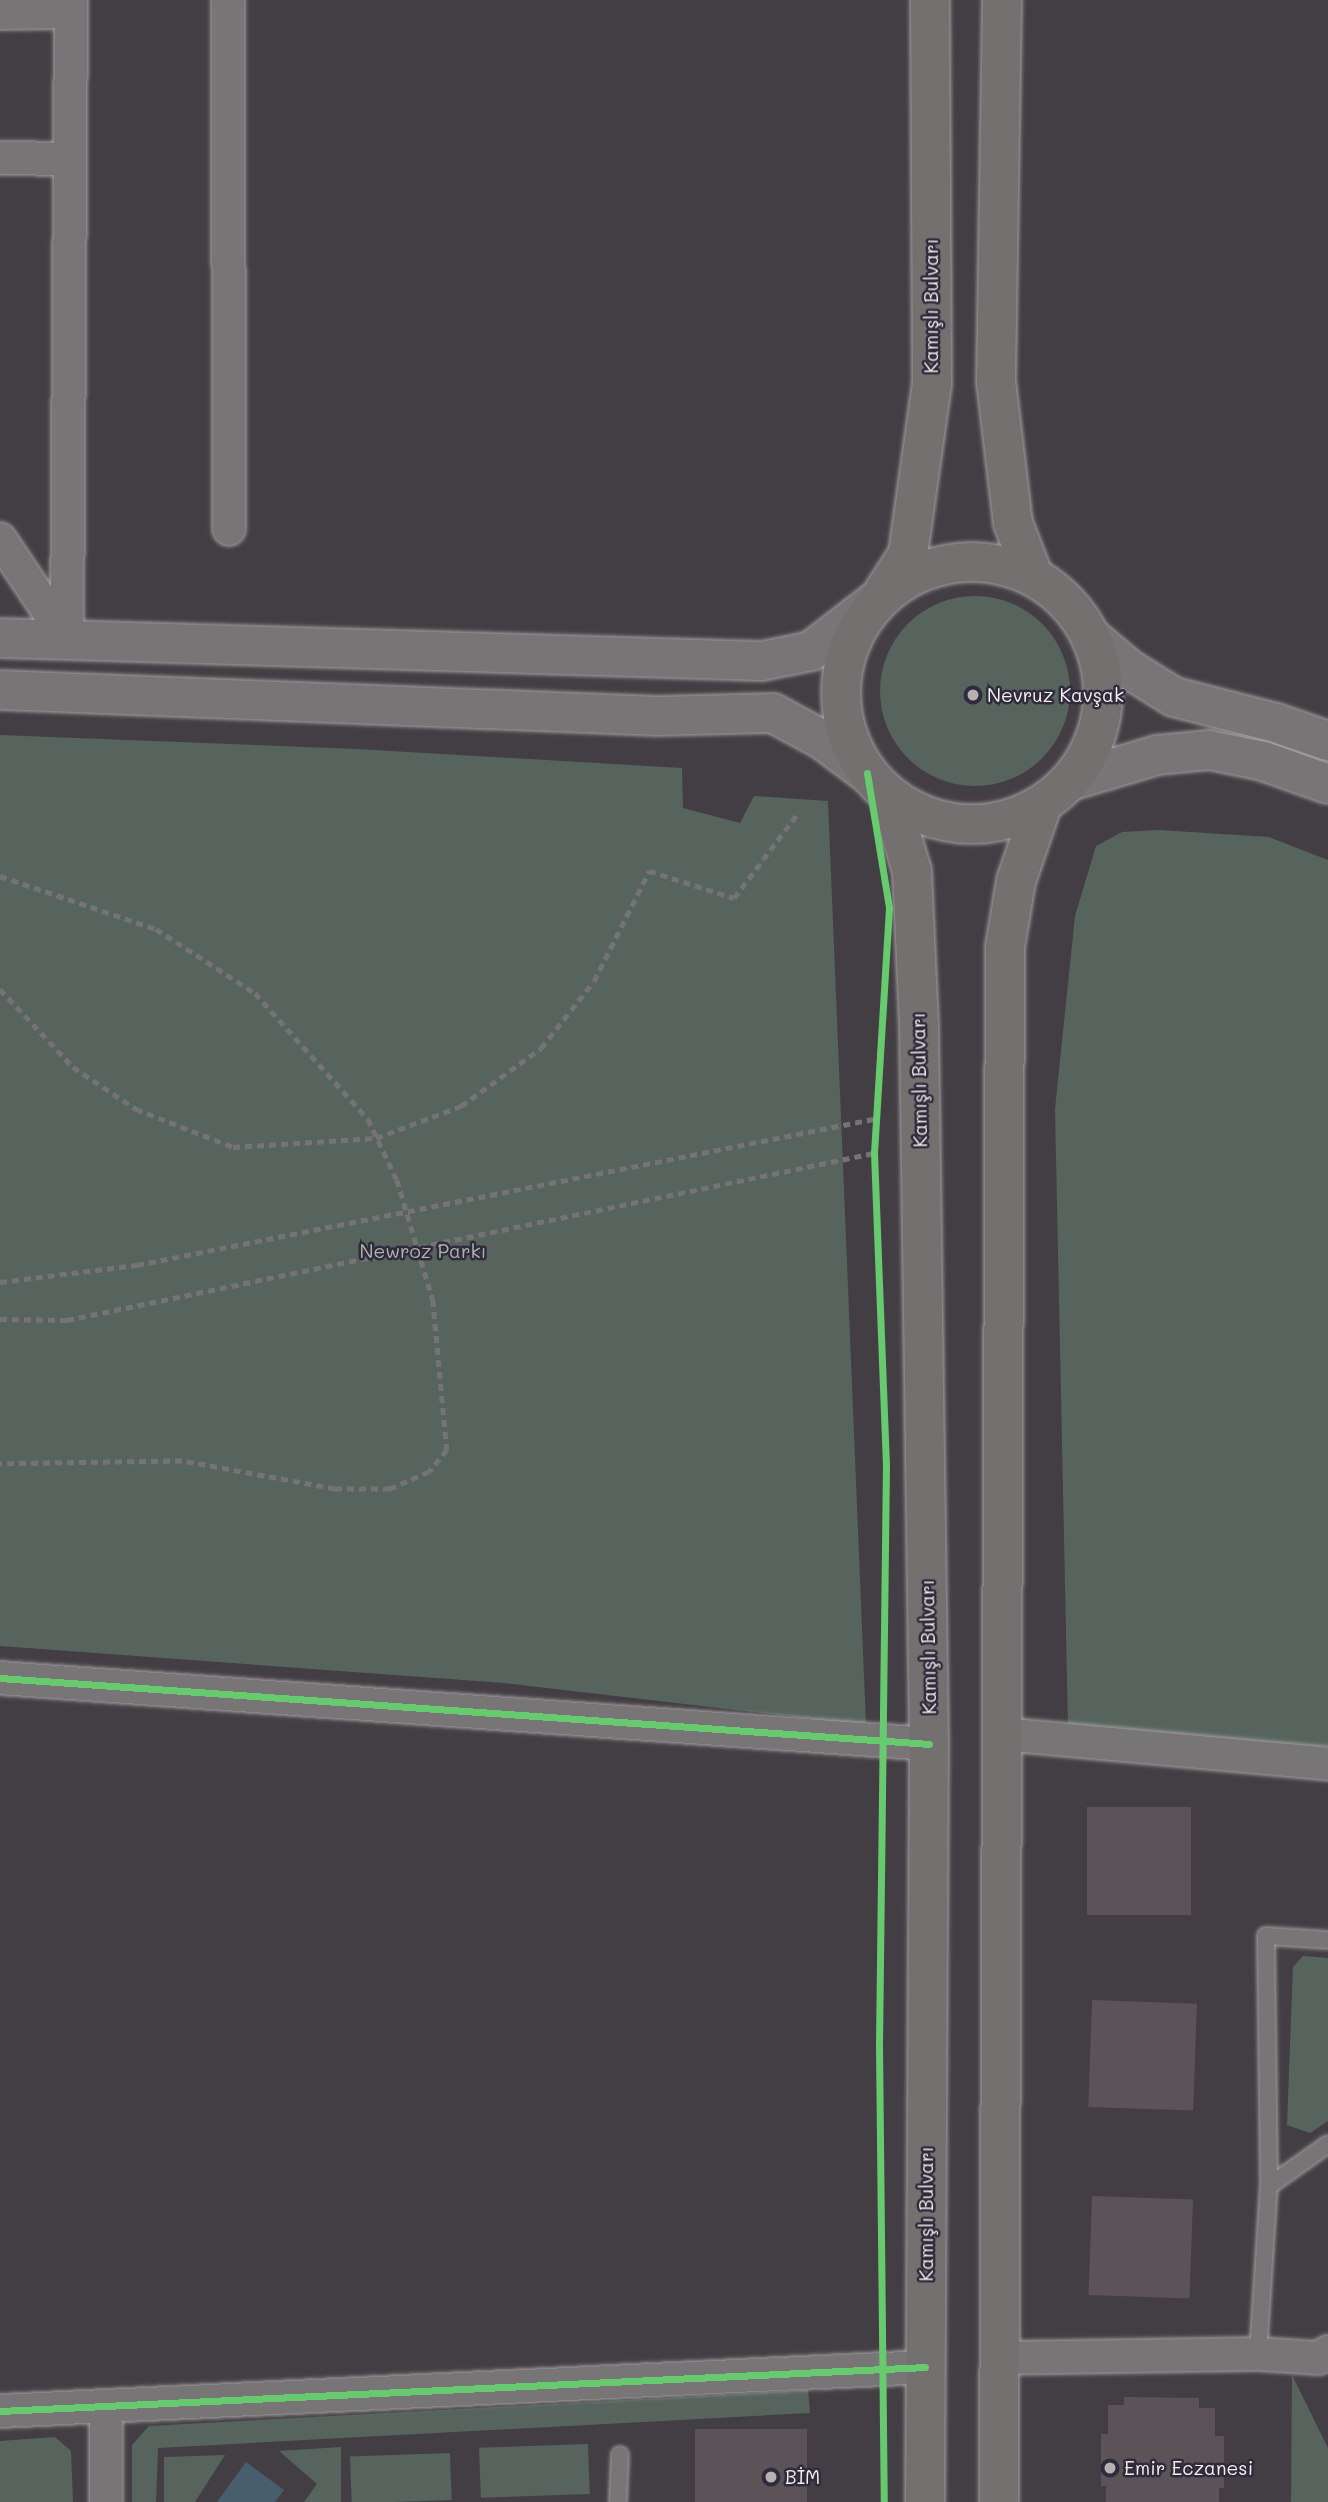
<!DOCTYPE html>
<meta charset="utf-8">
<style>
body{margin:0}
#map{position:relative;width:1328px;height:2502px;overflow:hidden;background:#433e44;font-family:Mali,sans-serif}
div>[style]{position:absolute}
.green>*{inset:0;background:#57645d;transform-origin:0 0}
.round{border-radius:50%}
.water>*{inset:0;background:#485e6d}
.building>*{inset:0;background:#5b5357;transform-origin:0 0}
.path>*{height:4.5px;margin-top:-2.25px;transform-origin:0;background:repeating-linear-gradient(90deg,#757376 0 7px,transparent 0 12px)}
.roads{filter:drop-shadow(0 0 2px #a29fa0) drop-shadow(0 0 2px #a29fa0)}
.lane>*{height:16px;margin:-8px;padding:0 8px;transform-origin:8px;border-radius:8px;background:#787576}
.street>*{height:32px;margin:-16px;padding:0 16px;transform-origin:16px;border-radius:16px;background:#787576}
.secondary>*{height:38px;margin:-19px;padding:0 19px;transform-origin:19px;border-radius:19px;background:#787576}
.highway>*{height:38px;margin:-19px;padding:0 19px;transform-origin:19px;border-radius:19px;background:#73706f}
.highway>.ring{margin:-19px;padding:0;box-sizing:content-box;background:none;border:38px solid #73706f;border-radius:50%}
.cycleway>*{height:7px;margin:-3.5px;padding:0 3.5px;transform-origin:3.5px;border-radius:3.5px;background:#67ca6e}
.dots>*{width:19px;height:19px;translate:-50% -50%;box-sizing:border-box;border:4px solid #2f2a3d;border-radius:50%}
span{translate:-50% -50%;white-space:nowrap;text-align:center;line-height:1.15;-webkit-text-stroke:5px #2f2a3d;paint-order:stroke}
.street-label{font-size:19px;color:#f4f1e8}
.poi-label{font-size:19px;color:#f4f1e8}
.left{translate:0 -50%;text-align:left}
.park-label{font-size:19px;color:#afb4ab}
</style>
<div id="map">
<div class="green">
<i class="round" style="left:880px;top:596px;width:190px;height:190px"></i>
<i style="clip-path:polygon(0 735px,357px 749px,682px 768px,683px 808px,740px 823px,754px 796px,828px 801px,866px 1725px,504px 1683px,0 1646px)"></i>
<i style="clip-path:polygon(1159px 830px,1269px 837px,1328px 860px,1328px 1747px,1068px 1727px,1055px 1109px,1075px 916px,1096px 846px,1122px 832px)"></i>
<i style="clip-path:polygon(1303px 1956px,1328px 1958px,1328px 2121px,1310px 2133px,1287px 2125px,1293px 1967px)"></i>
<i style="clip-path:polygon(1292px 2375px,1328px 2448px,1328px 2502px,1291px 2502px)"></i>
<i style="clip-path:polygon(808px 2390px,810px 2413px,158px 2448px,156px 2502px,132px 2502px,132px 2445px,149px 2426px)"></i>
<i style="clip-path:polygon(55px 2437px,71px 2451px,73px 2502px,0 2502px,0 2441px)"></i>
<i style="left:588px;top:2444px;width:50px;height:109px;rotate:88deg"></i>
<i style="clip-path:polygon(341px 2447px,341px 2502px,304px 2502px,317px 2484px,279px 2451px)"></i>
<i style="left:450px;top:2453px;width:47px;height:100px;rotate:88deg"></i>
<i style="clip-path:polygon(225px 2455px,195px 2502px,164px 2502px,164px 2457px)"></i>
</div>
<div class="water">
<i style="clip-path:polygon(246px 2462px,284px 2490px,275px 2502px,217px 2502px)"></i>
</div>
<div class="building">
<i style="left:1087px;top:1807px;width:104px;height:108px"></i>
<i style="left:1092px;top:2000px;width:105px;height:107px;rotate:2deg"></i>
<i style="left:1092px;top:2196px;width:101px;height:99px;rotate:2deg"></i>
<i style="clip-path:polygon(1124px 2397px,1199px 2398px,1199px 2408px,1215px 2408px,1215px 2436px,1224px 2436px,1224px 2488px,1219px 2488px,1219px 2502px,1106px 2502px,1106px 2486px,1101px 2486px,1101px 2434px,1108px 2434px,1108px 2405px,1124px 2405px)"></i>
<i style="left:695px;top:2429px;width:112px;height:73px"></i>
</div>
<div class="path">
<i style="left:0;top:876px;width:165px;rotate:18.8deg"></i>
<i style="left:156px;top:929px;width:118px;rotate:32.9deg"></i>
<i style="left:255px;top:993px;width:169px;rotate:48.1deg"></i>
<i style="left:368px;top:1119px;width:68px;rotate:64.6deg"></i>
<i style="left:397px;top:1180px;width:125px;rotate:73.3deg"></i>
<i style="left:433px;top:1300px;width:151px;rotate:84.7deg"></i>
<i style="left:447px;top:1450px;width:28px;rotate:129deg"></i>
<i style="left:429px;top:1472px;width:43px;rotate:156.4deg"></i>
<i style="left:390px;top:1489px;width:55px;rotate:180deg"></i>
<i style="left:335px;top:1489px;width:156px;rotate:-169.6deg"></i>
<i style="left:182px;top:1461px;width:182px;rotate:179.1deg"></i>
<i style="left:0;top:989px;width:107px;rotate:46.9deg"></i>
<i style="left:73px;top:1067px;width:76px;rotate:33.7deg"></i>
<i style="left:136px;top:1109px;width:104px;rotate:21.4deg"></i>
<i style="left:233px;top:1147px;width:143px;rotate:-3.6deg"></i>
<i style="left:376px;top:1138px;width:91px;rotate:-20.6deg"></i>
<i style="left:461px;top:1106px;width:99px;rotate:-35.9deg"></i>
<i style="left:541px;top:1048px;width:85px;rotate:-51.7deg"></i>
<i style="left:594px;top:981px;width:123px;rotate:-63.4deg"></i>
<i style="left:649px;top:871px;width:89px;rotate:17.6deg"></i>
<i style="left:734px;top:898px;width:106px;rotate:-53deg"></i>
<i style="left:0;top:1282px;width:138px;rotate:-7.1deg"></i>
<i style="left:137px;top:1265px;width:756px;rotate:-11.21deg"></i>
<i style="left:0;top:1319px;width:67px;rotate:0.9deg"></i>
<i style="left:67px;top:1320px;width:824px;rotate:-11.69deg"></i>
</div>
<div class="roads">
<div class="lane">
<i style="left:1269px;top:2186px;width:72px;rotate:-35.4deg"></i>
<i style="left:1258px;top:2354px;width:168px;rotate:-86.3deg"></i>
<i style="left:1269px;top:2186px;width:250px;rotate:-90.7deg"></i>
<i style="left:1266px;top:1936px;width:62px;rotate:3.7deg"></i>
<i style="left:618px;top:2502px;width:47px;rotate:-87.6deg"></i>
</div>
<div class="street">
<i style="left:228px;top:0;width:529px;rotate:89.89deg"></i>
<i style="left:0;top:13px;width:71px;rotate:-0.8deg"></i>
<i style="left:0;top:158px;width:70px;rotate:0.8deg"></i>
<i style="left:0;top:539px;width:120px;rotate:56.2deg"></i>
<i style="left:67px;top:639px;width:639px;rotate:-89.64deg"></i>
<i style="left:0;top:1678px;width:931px;rotate:4.06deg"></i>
<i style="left:1001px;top:1734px;width:328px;rotate:5.2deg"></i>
<i style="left:999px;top:2358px;width:259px;rotate:-0.9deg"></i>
<i style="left:1258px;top:2354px;width:61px;rotate:3.8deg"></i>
<i style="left:1319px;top:2358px;width:11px;rotate:-34deg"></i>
<i style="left:106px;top:2406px;width:96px;rotate:90deg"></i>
<i style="left:0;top:2411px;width:926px;rotate:-2.72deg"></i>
</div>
<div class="secondary">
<i style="left:1090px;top:636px;width:51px;rotate:40.2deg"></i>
<i style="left:1129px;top:669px;width:53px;rotate:31.9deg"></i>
<i style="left:1174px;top:697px;width:105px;rotate:14.3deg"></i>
<i style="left:1276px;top:723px;width:55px;rotate:19.1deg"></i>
<i style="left:0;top:638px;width:762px;rotate:1.73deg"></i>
<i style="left:762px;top:661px;width:50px;rotate:-11.5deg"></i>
<i style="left:811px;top:651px;width:83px;rotate:-37.7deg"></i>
<i style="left:0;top:690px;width:659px;rotate:2.26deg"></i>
<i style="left:658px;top:716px;width:115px;rotate:-1.5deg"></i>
<i style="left:773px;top:713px;width:57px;rotate:28.4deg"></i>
<i style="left:823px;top:740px;width:55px;rotate:36.9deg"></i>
<i style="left:1070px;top:781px;width:91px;rotate:-16.6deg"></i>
<i style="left:1157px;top:755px;width:52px;rotate:-5.5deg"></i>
<i style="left:1209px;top:750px;width:55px;rotate:11.5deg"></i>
<i style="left:1263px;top:761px;width:69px;rotate:19.5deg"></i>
</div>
<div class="highway">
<i style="left:1002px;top:0;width:381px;rotate:90.9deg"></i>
<i style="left:996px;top:381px;width:143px;rotate:83.2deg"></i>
<i style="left:1013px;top:523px;width:56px;rotate:69deg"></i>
<i class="ring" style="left:841px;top:562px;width:224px;height:224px"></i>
<i style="left:884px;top:591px;width:44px;rotate:-57deg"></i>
<i style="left:908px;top:554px;width:172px;rotate:-82deg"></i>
<i style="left:932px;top:384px;width:384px;rotate:-90.3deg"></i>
<i style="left:889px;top:795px;width:79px;rotate:73.2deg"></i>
<i style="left:912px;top:871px;width:155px;rotate:87.4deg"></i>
<i style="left:919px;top:1026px;width:718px;rotate:89.2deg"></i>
<i style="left:929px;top:1744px;width:758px;rotate:90.3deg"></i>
<i style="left:999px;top:2502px;width:1555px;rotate:-89.78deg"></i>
<i style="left:1005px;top:947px;width:67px;rotate:-80.5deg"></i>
<i style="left:1016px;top:881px;width:80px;rotate:-71.1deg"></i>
</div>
</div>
<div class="cycleway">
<i style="left:867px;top:773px;width:137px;rotate:80.7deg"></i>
<i style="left:889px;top:908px;width:245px;rotate:93.5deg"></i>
<i style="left:874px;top:1153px;width:311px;rotate:87.8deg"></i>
<i style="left:886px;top:1464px;width:581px;rotate:90.69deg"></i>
<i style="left:879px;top:2045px;width:457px;rotate:89.4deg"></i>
<i style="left:0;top:1678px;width:931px;rotate:4.06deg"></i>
<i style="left:0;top:2411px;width:926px;rotate:-2.72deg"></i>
</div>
<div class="dots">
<i style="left:973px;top:695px;background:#b6b2af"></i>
<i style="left:1110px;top:2468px;background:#b6b2af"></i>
<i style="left:771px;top:2477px;background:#b6b2af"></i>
</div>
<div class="street-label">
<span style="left:931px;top:306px;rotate:-90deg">Kamışlı Bulvarı</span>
<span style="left:919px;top:1080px;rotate:-91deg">Kamışlı Bulvarı</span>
<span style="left:928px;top:1647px;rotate:-91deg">Kamışlı Bulvarı</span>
<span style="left:926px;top:2214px;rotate:-90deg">Kamışlı Bulvarı</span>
</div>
<div class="poi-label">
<span class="left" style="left:987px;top:695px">Nevruz Kavşak</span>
<span class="left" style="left:1124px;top:2468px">Emir Eczanesi</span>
<span class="left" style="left:785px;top:2477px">BİM</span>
</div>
<div class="park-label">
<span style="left:423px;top:1251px">Newroz Parkı</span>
</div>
</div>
